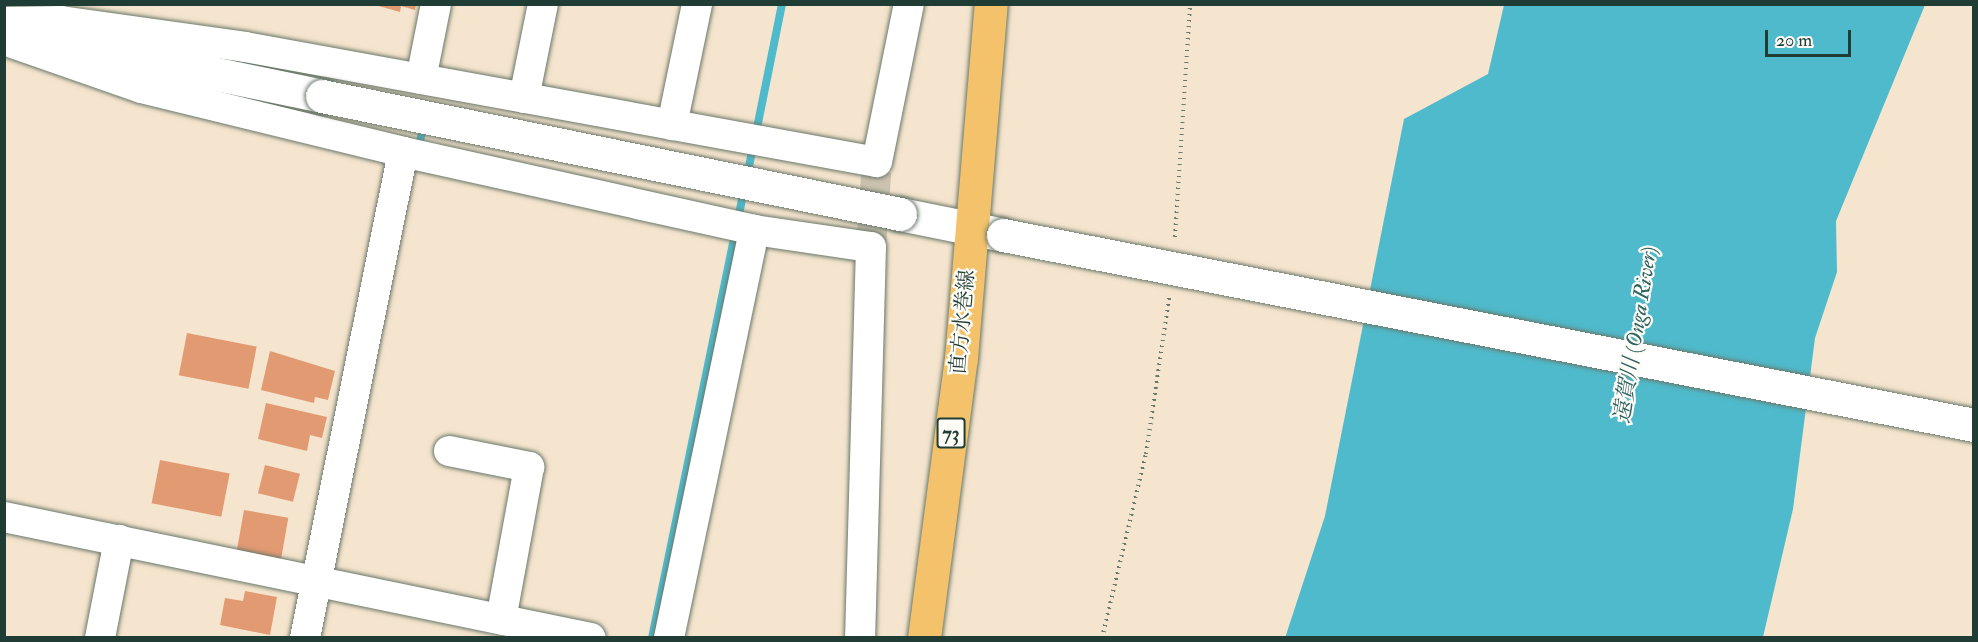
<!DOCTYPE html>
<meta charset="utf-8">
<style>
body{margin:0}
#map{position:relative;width:1978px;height:642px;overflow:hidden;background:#f6e5ce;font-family:"IM FELL Double Pica","Noto Serif JP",serif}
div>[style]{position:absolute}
.water>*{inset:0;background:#4fbacb}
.stream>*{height:8px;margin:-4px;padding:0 4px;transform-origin:4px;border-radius:4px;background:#4fbacb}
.building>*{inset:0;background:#e29a72;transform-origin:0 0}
.minor-tunnel>*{height:30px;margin-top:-15px;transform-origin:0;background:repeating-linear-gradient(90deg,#cbc3af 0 30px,transparent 0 45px)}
.path>*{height:4px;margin-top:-2px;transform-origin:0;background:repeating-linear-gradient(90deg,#6a786a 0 1.5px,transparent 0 6px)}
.roads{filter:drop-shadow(0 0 2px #6a786a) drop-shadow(0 0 2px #6a786a)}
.minor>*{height:30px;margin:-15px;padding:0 15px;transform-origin:15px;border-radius:15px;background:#fff}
.tertiary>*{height:33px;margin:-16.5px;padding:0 16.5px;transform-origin:16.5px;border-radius:16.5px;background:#fff}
.primary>*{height:33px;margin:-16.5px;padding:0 16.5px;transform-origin:16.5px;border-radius:16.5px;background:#f3c26a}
.bridges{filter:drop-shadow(0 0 2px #6a786a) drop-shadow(0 0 2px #6a786a)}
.tertiary-bridge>*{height:33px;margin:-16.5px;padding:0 16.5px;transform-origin:16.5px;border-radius:16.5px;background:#fff}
span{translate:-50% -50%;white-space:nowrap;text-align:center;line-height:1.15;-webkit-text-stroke:4.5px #fdfcf7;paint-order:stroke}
.shield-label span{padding:2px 4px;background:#fdfcf7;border:2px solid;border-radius:4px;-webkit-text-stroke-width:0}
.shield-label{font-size:20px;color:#1f3d34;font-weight:700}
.street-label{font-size:21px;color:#1f3d34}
.water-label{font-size:22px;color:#2d6261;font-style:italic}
.frame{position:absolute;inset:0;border:6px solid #1f3d34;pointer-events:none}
.scale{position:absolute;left:1765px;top:30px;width:86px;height:27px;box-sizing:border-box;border:3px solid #1f3d34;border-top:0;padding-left:8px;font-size:18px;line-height:21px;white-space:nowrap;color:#1f3d34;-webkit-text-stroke:4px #fdfcf7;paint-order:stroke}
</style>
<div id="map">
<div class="water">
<i style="clip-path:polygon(1504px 5px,1925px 5px,1836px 221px,1837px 272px,1815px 338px,1793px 509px,1763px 637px,1285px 638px,1325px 516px,1404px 119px,1488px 74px)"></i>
</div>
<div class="stream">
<i style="left:756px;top:133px;width:132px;rotate:-78.6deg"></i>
<i style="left:418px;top:151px;width:30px;rotate:-78deg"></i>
<i style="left:747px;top:177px;width:32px;rotate:-79deg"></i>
<i style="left:652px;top:638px;width:457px;rotate:-78.4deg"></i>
</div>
<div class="building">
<i style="clip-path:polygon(416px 4px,415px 10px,401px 6px,400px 12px,375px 5px)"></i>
<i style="left:187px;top:333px;width:71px;height:43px;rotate:11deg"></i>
<i style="clip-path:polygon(270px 351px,335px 371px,328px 400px,315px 397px,314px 403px,261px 390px)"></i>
<i style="clip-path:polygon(266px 403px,327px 417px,322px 438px,310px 435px,307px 451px,258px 439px)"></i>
<i style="left:160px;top:460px;width:71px;height:44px;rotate:11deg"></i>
<i style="left:265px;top:465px;width:36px;height:29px;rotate:14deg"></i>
<i style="left:244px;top:510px;width:45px;height:43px;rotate:10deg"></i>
<i style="clip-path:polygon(245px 591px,277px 597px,270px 635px,220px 625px,225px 598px,243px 601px)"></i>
</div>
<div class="minor-tunnel">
<i style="left:871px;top:247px;width:85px;rotate:-86deg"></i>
</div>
<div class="path">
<i style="left:1175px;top:237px;width:233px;rotate:-86.3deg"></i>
<i style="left:1102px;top:638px;width:189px;rotate:-76.6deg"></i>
<i style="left:1146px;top:454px;width:158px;rotate:-81.6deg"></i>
</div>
<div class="roads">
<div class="minor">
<i style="left:4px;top:22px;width:57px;rotate:-1deg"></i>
<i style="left:61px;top:21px;width:186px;rotate:8deg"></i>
<i style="left:245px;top:47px;width:642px;rotate:10.31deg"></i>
<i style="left:877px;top:162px;width:161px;rotate:-78.6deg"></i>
<i style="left:4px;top:40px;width:145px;rotate:19.3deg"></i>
<i style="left:141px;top:88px;width:270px;rotate:13.7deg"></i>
<i style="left:403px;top:152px;width:360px;rotate:12.5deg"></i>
<i style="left:754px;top:230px;width:118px;rotate:8.3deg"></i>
<i style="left:871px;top:247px;width:391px;rotate:91.6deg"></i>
<i style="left:421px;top:79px;width:76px;rotate:-78.7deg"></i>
<i style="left:524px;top:98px;width:96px;rotate:-78.6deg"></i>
<i style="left:672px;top:125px;width:124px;rotate:-78.3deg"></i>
<i style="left:449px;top:451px;width:82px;rotate:11.3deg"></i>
<i style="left:529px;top:467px;width:155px;rotate:100.4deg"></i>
<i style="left:4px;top:517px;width:599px;rotate:11.65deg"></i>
<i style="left:100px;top:638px;width:100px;rotate:-79deg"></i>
<i style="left:305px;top:638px;width:496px;rotate:-78.6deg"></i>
<i style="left:669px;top:638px;width:417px;rotate:-78.2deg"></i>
</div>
<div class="tertiary">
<i style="left:4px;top:30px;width:325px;rotate:11.7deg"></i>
<i style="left:900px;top:214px;width:101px;rotate:11.4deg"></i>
</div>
<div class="primary">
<i style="left:924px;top:638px;width:282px;rotate:-82.5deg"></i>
<i style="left:961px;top:358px;width:355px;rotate:-85.2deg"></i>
</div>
</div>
<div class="bridges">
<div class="tertiary-bridge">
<i style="left:322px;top:96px;width:590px;rotate:11.54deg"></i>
<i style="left:1003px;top:235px;width:989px;rotate:11.07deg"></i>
</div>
</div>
<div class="shield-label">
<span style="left:951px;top:433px">73</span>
</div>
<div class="street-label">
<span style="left:963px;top:322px;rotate:-85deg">直方水巻線</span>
</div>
<div class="water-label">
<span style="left:1636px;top:335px;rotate:-81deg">遠賀川 (Onga River)</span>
</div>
<div class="frame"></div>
<div class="scale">20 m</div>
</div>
